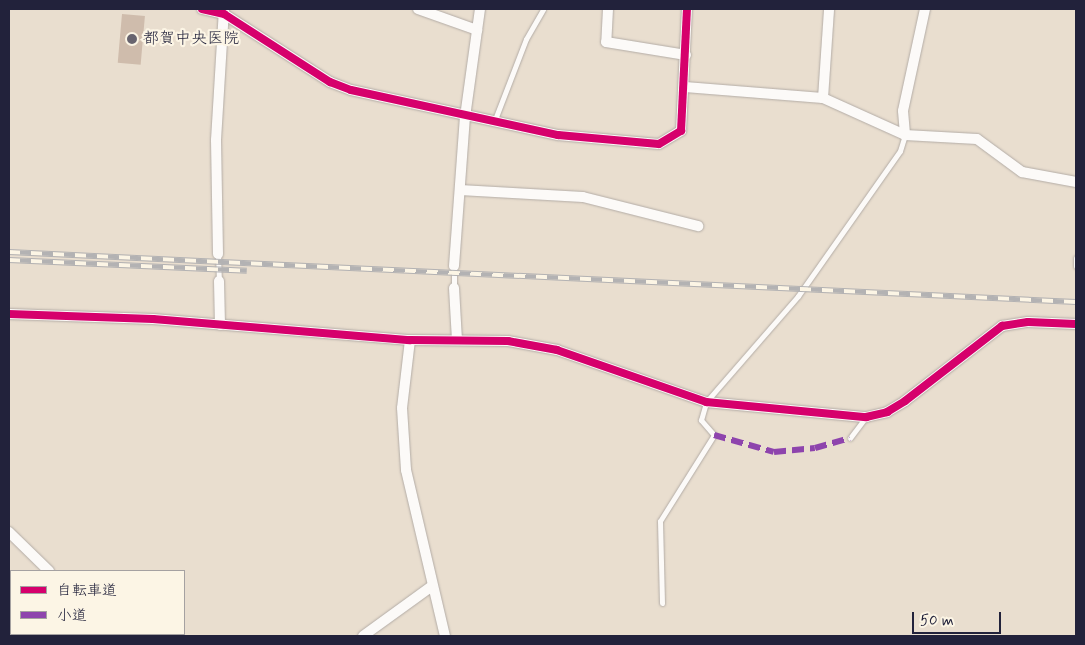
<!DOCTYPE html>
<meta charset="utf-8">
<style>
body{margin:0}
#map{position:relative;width:1085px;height:645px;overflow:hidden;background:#e9decf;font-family:Mynerve,"Klee One",sans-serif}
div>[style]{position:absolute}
.building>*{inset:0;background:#cfbcac;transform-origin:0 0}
.roads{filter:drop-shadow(0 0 1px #b3aca6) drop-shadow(0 0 1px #b3aca6)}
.service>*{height:5px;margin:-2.5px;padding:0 2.5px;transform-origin:2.5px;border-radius:2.5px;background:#fcfaf8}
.minor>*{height:10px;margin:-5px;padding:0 5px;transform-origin:5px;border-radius:5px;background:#fcfaf8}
.rail>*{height:5.5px;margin-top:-2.75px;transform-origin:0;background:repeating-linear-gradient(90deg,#fcf5e5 0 11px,#b3b2b3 0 22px);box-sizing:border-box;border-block:1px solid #b3b2b3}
.quiet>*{height:6px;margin-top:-3px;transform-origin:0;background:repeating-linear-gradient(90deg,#8e44ad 0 12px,transparent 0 18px)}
.cycleway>*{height:8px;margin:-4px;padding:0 4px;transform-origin:4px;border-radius:4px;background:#d6006c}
.dots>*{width:14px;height:14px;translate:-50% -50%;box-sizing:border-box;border:2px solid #fcf5e5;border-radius:50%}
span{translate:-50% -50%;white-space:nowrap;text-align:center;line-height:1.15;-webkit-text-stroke:4.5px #fcf5e5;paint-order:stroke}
.poi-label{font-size:16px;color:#22223b}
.left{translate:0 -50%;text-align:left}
.frame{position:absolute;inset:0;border:10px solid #22223b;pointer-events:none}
.legend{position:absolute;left:10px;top:570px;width:175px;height:65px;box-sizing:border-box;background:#fcf5e5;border:1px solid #a5a1a1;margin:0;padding:6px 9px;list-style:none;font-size:15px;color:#22223b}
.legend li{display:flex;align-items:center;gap:10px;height:25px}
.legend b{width:25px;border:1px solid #a5a1a1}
.scale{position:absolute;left:912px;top:612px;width:89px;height:22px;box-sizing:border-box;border:2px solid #22223b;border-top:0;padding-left:6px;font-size:15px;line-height:18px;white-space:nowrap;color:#22223b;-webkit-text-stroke:4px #fcf5e5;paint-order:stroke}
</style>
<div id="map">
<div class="building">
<i style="left:122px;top:14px;width:23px;height:49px;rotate:5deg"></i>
</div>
<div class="roads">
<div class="service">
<i style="left:494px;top:122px;width:89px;rotate:-68.9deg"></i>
<i style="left:526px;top:39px;width:34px;rotate:-60deg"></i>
<i style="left:218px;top:254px;width:27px;rotate:88deg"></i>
<i style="left:1076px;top:258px;width:8px;rotate:90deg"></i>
<i style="left:454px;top:288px;width:22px;rotate:-90deg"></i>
<i style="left:850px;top:438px;width:26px;rotate:-53deg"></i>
<i style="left:662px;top:603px;width:82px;rotate:-91.4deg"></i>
<i style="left:660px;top:521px;width:102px;rotate:-57.9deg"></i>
<i style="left:714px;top:435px;width:20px;rotate:-131deg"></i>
<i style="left:701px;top:420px;width:19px;rotate:-74deg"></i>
<i style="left:706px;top:402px;width:140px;rotate:-49deg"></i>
<i style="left:798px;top:296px;width:177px;rotate:-54.9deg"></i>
<i style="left:900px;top:151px;width:17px;rotate:-73deg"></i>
</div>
<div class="minor">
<i style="left:202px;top:9px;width:23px;rotate:13deg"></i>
<i style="left:224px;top:14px;width:126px;rotate:32.7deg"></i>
<i style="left:330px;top:82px;width:22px;rotate:21deg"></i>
<i style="left:351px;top:90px;width:212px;rotate:12.3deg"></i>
<i style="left:558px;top:135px;width:101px;rotate:5.1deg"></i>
<i style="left:659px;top:144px;width:26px;rotate:-31deg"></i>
<i style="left:681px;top:131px;width:122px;rotate:-87.2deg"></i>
<i style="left:418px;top:9px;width:63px;rotate:19.6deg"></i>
<i style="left:608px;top:9px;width:33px;rotate:93deg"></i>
<i style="left:606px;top:42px;width:81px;rotate:9.2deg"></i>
<i style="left:925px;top:9px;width:104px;rotate:102.2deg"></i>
<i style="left:903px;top:111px;width:24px;rotate:85deg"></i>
<i style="left:905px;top:135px;width:72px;rotate:3.2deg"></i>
<i style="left:977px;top:139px;width:56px;rotate:36.3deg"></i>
<i style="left:1022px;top:172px;width:55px;rotate:10.5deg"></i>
<i style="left:685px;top:87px;width:138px;rotate:4.6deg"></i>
<i style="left:823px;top:98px;width:90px;rotate:24.3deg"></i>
<i style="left:823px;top:98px;width:89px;rotate:-86.1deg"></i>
<i style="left:460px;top:190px;width:123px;rotate:3.3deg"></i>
<i style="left:583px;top:197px;width:119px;rotate:14.2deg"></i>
<i style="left:218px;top:254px;width:114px;rotate:-91deg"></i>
<i style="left:216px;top:140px;width:131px;rotate:-86.5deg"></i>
<i style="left:454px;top:266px;width:149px;rotate:-85.8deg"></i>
<i style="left:465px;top:117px;width:109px;rotate:-82.1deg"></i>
<i style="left:219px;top:281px;width:44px;rotate:88.7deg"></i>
<i style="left:454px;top:288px;width:52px;rotate:86.7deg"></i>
<i style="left:9px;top:314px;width:144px;rotate:2deg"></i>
<i style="left:153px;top:319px;width:258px;rotate:4.7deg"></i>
<i style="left:410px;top:340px;width:98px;rotate:0.6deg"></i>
<i style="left:508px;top:341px;width:50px;rotate:10.4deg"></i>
<i style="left:557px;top:350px;width:158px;rotate:19.2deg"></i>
<i style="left:706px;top:402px;width:161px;rotate:5.4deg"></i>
<i style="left:866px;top:417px;width:22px;rotate:-13deg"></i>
<i style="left:887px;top:412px;width:21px;rotate:-31deg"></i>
<i style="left:905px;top:401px;width:123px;rotate:-37.7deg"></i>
<i style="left:1002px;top:326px;width:26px;rotate:-9deg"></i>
<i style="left:1028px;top:322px;width:48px;rotate:2.4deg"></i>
<i style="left:410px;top:340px;width:68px;rotate:96.7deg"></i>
<i style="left:402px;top:408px;width:62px;rotate:86.3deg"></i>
<i style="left:406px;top:470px;width:171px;rotate:76.8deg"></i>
<i style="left:9px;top:532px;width:56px;rotate:44.3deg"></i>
<i style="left:99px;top:634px;width:3px;rotate:45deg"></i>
<i style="left:363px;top:636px;width:85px;rotate:-35.9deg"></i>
</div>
</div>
<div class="rail">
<i style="left:9px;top:252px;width:1068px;rotate:2.68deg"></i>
<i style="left:9px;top:260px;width:238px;rotate:2.6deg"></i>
</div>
<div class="quiet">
<i style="left:714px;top:435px;width:62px;rotate:15.8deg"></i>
<i style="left:774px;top:452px;width:41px;rotate:-5.6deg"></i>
<i style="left:815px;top:448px;width:36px;rotate:-16deg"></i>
</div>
<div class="cycleway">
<i style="left:202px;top:9px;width:23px;rotate:13deg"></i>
<i style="left:224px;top:14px;width:126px;rotate:32.7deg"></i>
<i style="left:330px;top:82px;width:22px;rotate:21deg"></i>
<i style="left:351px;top:90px;width:212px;rotate:12.3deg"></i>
<i style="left:558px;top:135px;width:101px;rotate:5.1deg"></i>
<i style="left:659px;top:144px;width:26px;rotate:-31deg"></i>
<i style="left:681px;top:131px;width:122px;rotate:-87.2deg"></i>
<i style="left:9px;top:314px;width:144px;rotate:2deg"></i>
<i style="left:153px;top:319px;width:258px;rotate:4.7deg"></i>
<i style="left:410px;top:340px;width:98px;rotate:0.6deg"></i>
<i style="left:508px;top:341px;width:50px;rotate:10.4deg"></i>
<i style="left:557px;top:350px;width:158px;rotate:19.2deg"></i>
<i style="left:706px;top:402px;width:161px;rotate:5.4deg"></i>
<i style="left:866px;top:417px;width:22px;rotate:-13deg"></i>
<i style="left:887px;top:412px;width:21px;rotate:-31deg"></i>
<i style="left:905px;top:401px;width:123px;rotate:-37.7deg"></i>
<i style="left:1002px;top:326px;width:26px;rotate:-9deg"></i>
<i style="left:1028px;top:322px;width:48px;rotate:2.4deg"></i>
</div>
<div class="dots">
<i style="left:132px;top:39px;background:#68646f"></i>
</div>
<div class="poi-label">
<span class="left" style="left:143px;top:39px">都賀中央医院</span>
</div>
<div class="frame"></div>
<ul class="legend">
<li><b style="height:6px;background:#d6006c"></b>自転車道</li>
<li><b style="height:6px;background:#8e44ad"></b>小道</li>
</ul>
<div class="scale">50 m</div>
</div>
